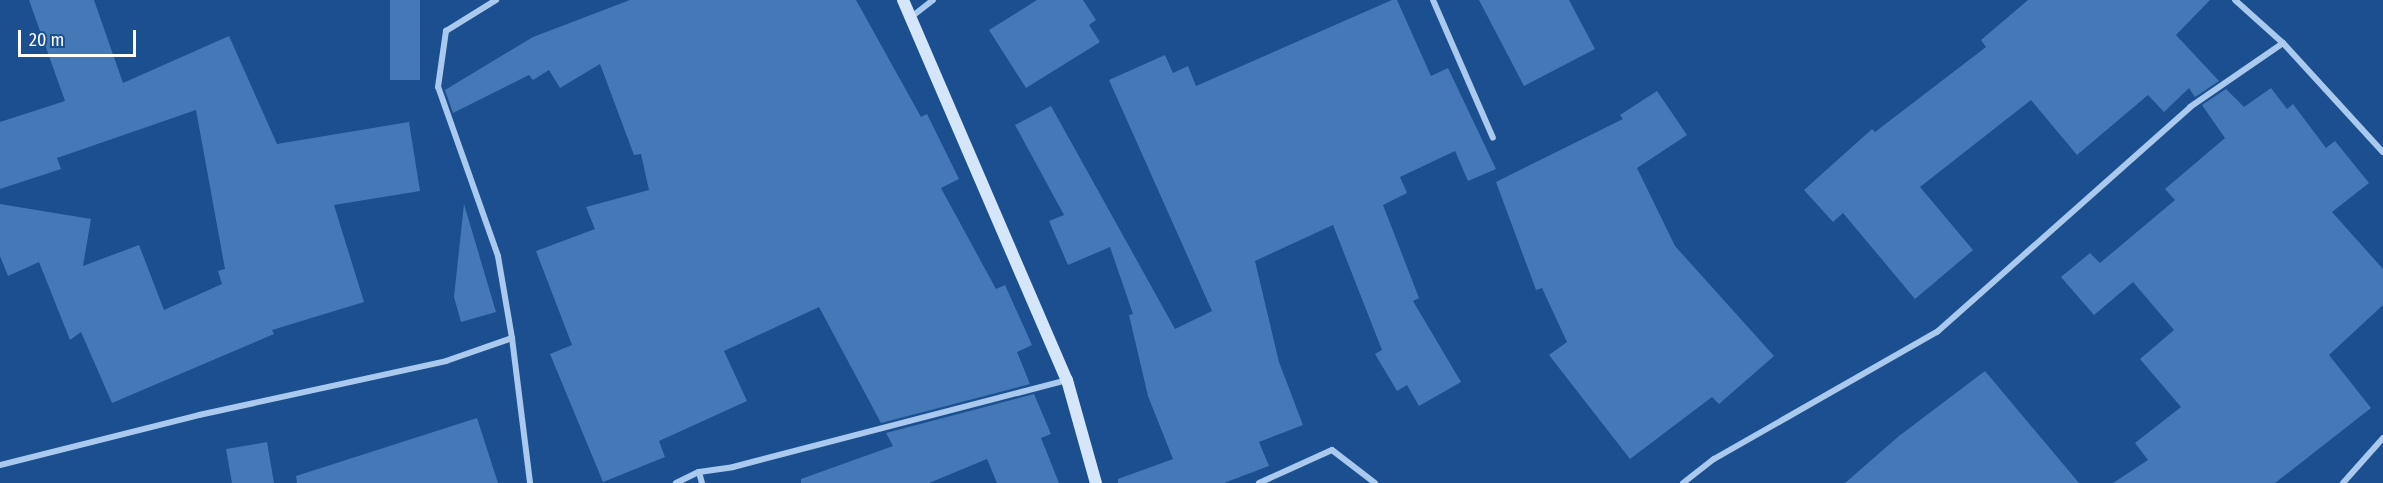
<!DOCTYPE html>
<style>
body{margin:0}
#map{position:relative;width:2383px;height:483px;overflow:hidden;background:#1b4f8f;font-family:"Fira Sans Condensed",sans-serif}
div>[style]{position:absolute}
.building>*{inset:0;background:#4478b7;transform-origin:0 0}
.street>*{height:6px;margin:-3px;padding:0 3px;transform-origin:3px;border-radius:3px;background:#a9c9ee}
.secondary>*{height:12px;margin:-6px;padding:0 6px;transform-origin:6px;border-radius:6px;background:#d6e6fa}
span{translate:-50% -50%;white-space:nowrap;text-align:center;line-height:1.15;-webkit-text-stroke:4.5px #1b4f8f;paint-order:stroke}
.scale{position:absolute;left:18px;top:30px;width:118px;height:27px;box-sizing:border-box;border:3px solid #fff;border-top:0;padding-left:8px;font-size:18px;line-height:21px;white-space:nowrap;color:#fff;-webkit-text-stroke:4px #1b4f8f;paint-order:stroke}
</style>
<div id="map">
<div class="building">
<i style="clip-path:polygon(29px 0,94px 0,123px 83px,229px 36px,277px 144px,409px 122px,420px 191px,334px 205px,364px 302px,272px 330px,274px 334px,112px 403px,81px 332px,70px 340px,39px 262px,8px 276px,0 256px,0 204px,91px 219px,83px 266px,139px 245px,164px 310px,222px 284px,218px 271px,225px 269px,196px 110px,57px 158px,61px 169px,0 189px,0 122px,65px 101px)"></i>
<i style="left:390px;top:0;width:30px;height:80px"></i>
<i style="clip-path:polygon(630px 0,856px 0,921px 117px,927px 114px,959px 179px,941px 188px,996px 289px,1005px 285px,1032px 345px,1017px 352px,1030px 384px,881px 423px,819px 307px,724px 351px,747px 401px,659px 441px,665px 457px,603px 482px,550px 354px,572px 345px,536px 251px,595px 229px,586px 207px,649px 190px,641px 154px,634px 155px,600px 64px,560px 88px,549px 70px,533px 80px,529px 75px,453px 113px,445px 90px,533px 37px)"></i>
<i style="clip-path:polygon(1037px 0,1083px 0,1096px 20px,1089px 25px,1100px 42px,1026px 88px,989px 30px)"></i>
<i style="clip-path:polygon(1392px 0,1397px 0,1431px 76px,1448px 68px,1496px 169px,1468px 181px,1455px 151px,1400px 177px,1407px 193px,1383px 205px,1419px 298px,1413px 301px,1461px 382px,1419px 406px,1407px 385px,1397px 391px,1375px 354px,1382px 350px,1333px 225px,1255px 261px,1279px 362px,1303px 425px,1259px 442px,1269px 466px,1224px 483px,1118px 483px,1118px 479px,1173px 459px,1148px 396px,1129px 315px,1133px 314px,1110px 247px,1068px 265px,1049px 221px,1064px 215px,1015px 125px,1051px 106px,1175px 329px,1212px 311px,1109px 80px,1165px 55px,1173px 73px,1188px 66px,1196px 86px)"></i>
<i style="clip-path:polygon(1479px 0,1569px 0,1595px 49px,1524px 86px)"></i>
<i style="clip-path:polygon(2028px 0,2210px 0,2176px 35px,2219px 81px,2195px 97px,2189px 88px,2164px 112px,2148px 95px,2077px 155px,2031px 100px,1920px 187px,1973px 250px,1915px 299px,1843px 213px,1833px 222px,1804px 190px,1872px 129px,1875px 132px,1986px 47px,1981px 40px)"></i>
<i style="clip-path:polygon(2271px 88px,2287px 109px,2293px 104px,2326px 148px,2335px 141px,2369px 183px,2332px 212px,2383px 269px,2383px 305px,2329px 355px,2371px 408px,2275px 483px,2113px 483px,2148px 460px,2135px 443px,2181px 407px,2140px 359px,2174px 330px,2133px 282px,2094px 315px,2061px 277px,2090px 253px,2100px 263px,2175px 200px,2165px 189px,2225px 138px,2202px 105px,2226px 89px,2244px 107px)"></i>
<i style="clip-path:polygon(1657px 91px,1687px 135px,1637px 168px,1675px 246px,1774px 356px,1719px 404px,1712px 397px,1630px 459px,1549px 355px,1567px 342px,1542px 288px,1536px 290px,1496px 182px,1623px 119px,1620px 115px)"></i>
<i style="clip-path:polygon(464px 204px,496px 312px,461px 322px,454px 297px)"></i>
<i style="clip-path:polygon(1985px 371px,2079px 483px,1845px 483px,1899px 436px)"></i>
<i style="clip-path:polygon(1034px 394px,1051px 434px,1041px 438px,1059px 483px,997px 483px,987px 459px,929px 483px,801px 483px,801px 479px,893px 446px,886px 433px)"></i>
<i style="clip-path:polygon(477px 418px,498px 483px,297px 483px,296px 476px)"></i>
<i style="clip-path:polygon(267px 442px,274px 483px,232px 483px,226px 449px)"></i>
</div>
<div class="street">
<i style="left:1433px;top:0;width:150px;rotate:66.5deg"></i>
<i style="left:2235px;top:0;width:64px;rotate:41.9deg"></i>
<i style="left:2283px;top:43px;width:148px;rotate:47.5deg"></i>
<i style="left:910px;top:18px;width:29px;rotate:-38deg"></i>
<i style="left:512px;top:338px;width:146px;rotate:82.9deg"></i>
<i style="left:0;top:465px;width:205px;rotate:-14.1deg"></i>
<i style="left:199px;top:415px;width:253px;rotate:-12.3deg"></i>
<i style="left:446px;top:361px;width:70px;rotate:-19.2deg"></i>
<i style="left:512px;top:338px;width:83px;rotate:-99.7deg"></i>
<i style="left:498px;top:256px;width:179px;rotate:-109.5deg"></i>
<i style="left:438px;top:87px;width:57px;rotate:-81.9deg"></i>
<i style="left:446px;top:31px;width:59px;rotate:-31.8deg"></i>
<i style="left:699px;top:472px;width:11px;rotate:75deg"></i>
<i style="left:676px;top:483px;width:25px;rotate:-26deg"></i>
<i style="left:699px;top:472px;width:34px;rotate:-8deg"></i>
<i style="left:733px;top:467px;width:345px;rotate:-14.6deg"></i>
<i style="left:1259px;top:483px;width:80px;rotate:-24.3deg"></i>
<i style="left:1332px;top:450px;width:54px;rotate:37.5deg"></i>
<i style="left:1683px;top:483px;width:39px;rotate:-38deg"></i>
<i style="left:1714px;top:459px;width:257px;rotate:-29.7deg"></i>
<i style="left:1937px;top:332px;width:339px;rotate:-41.6deg"></i>
<i style="left:2190px;top:107px;width:113px;rotate:-34.5deg"></i>
<i style="left:2343px;top:483px;width:60px;rotate:-48.4deg"></i>
</div>
<div class="secondary">
<i style="left:903px;top:0;width:414px;rotate:66.7deg"></i>
<i style="left:1067px;top:380px;width:107px;rotate:74.3deg"></i>
</div>
<div class="scale">20 m</div>
</div>
